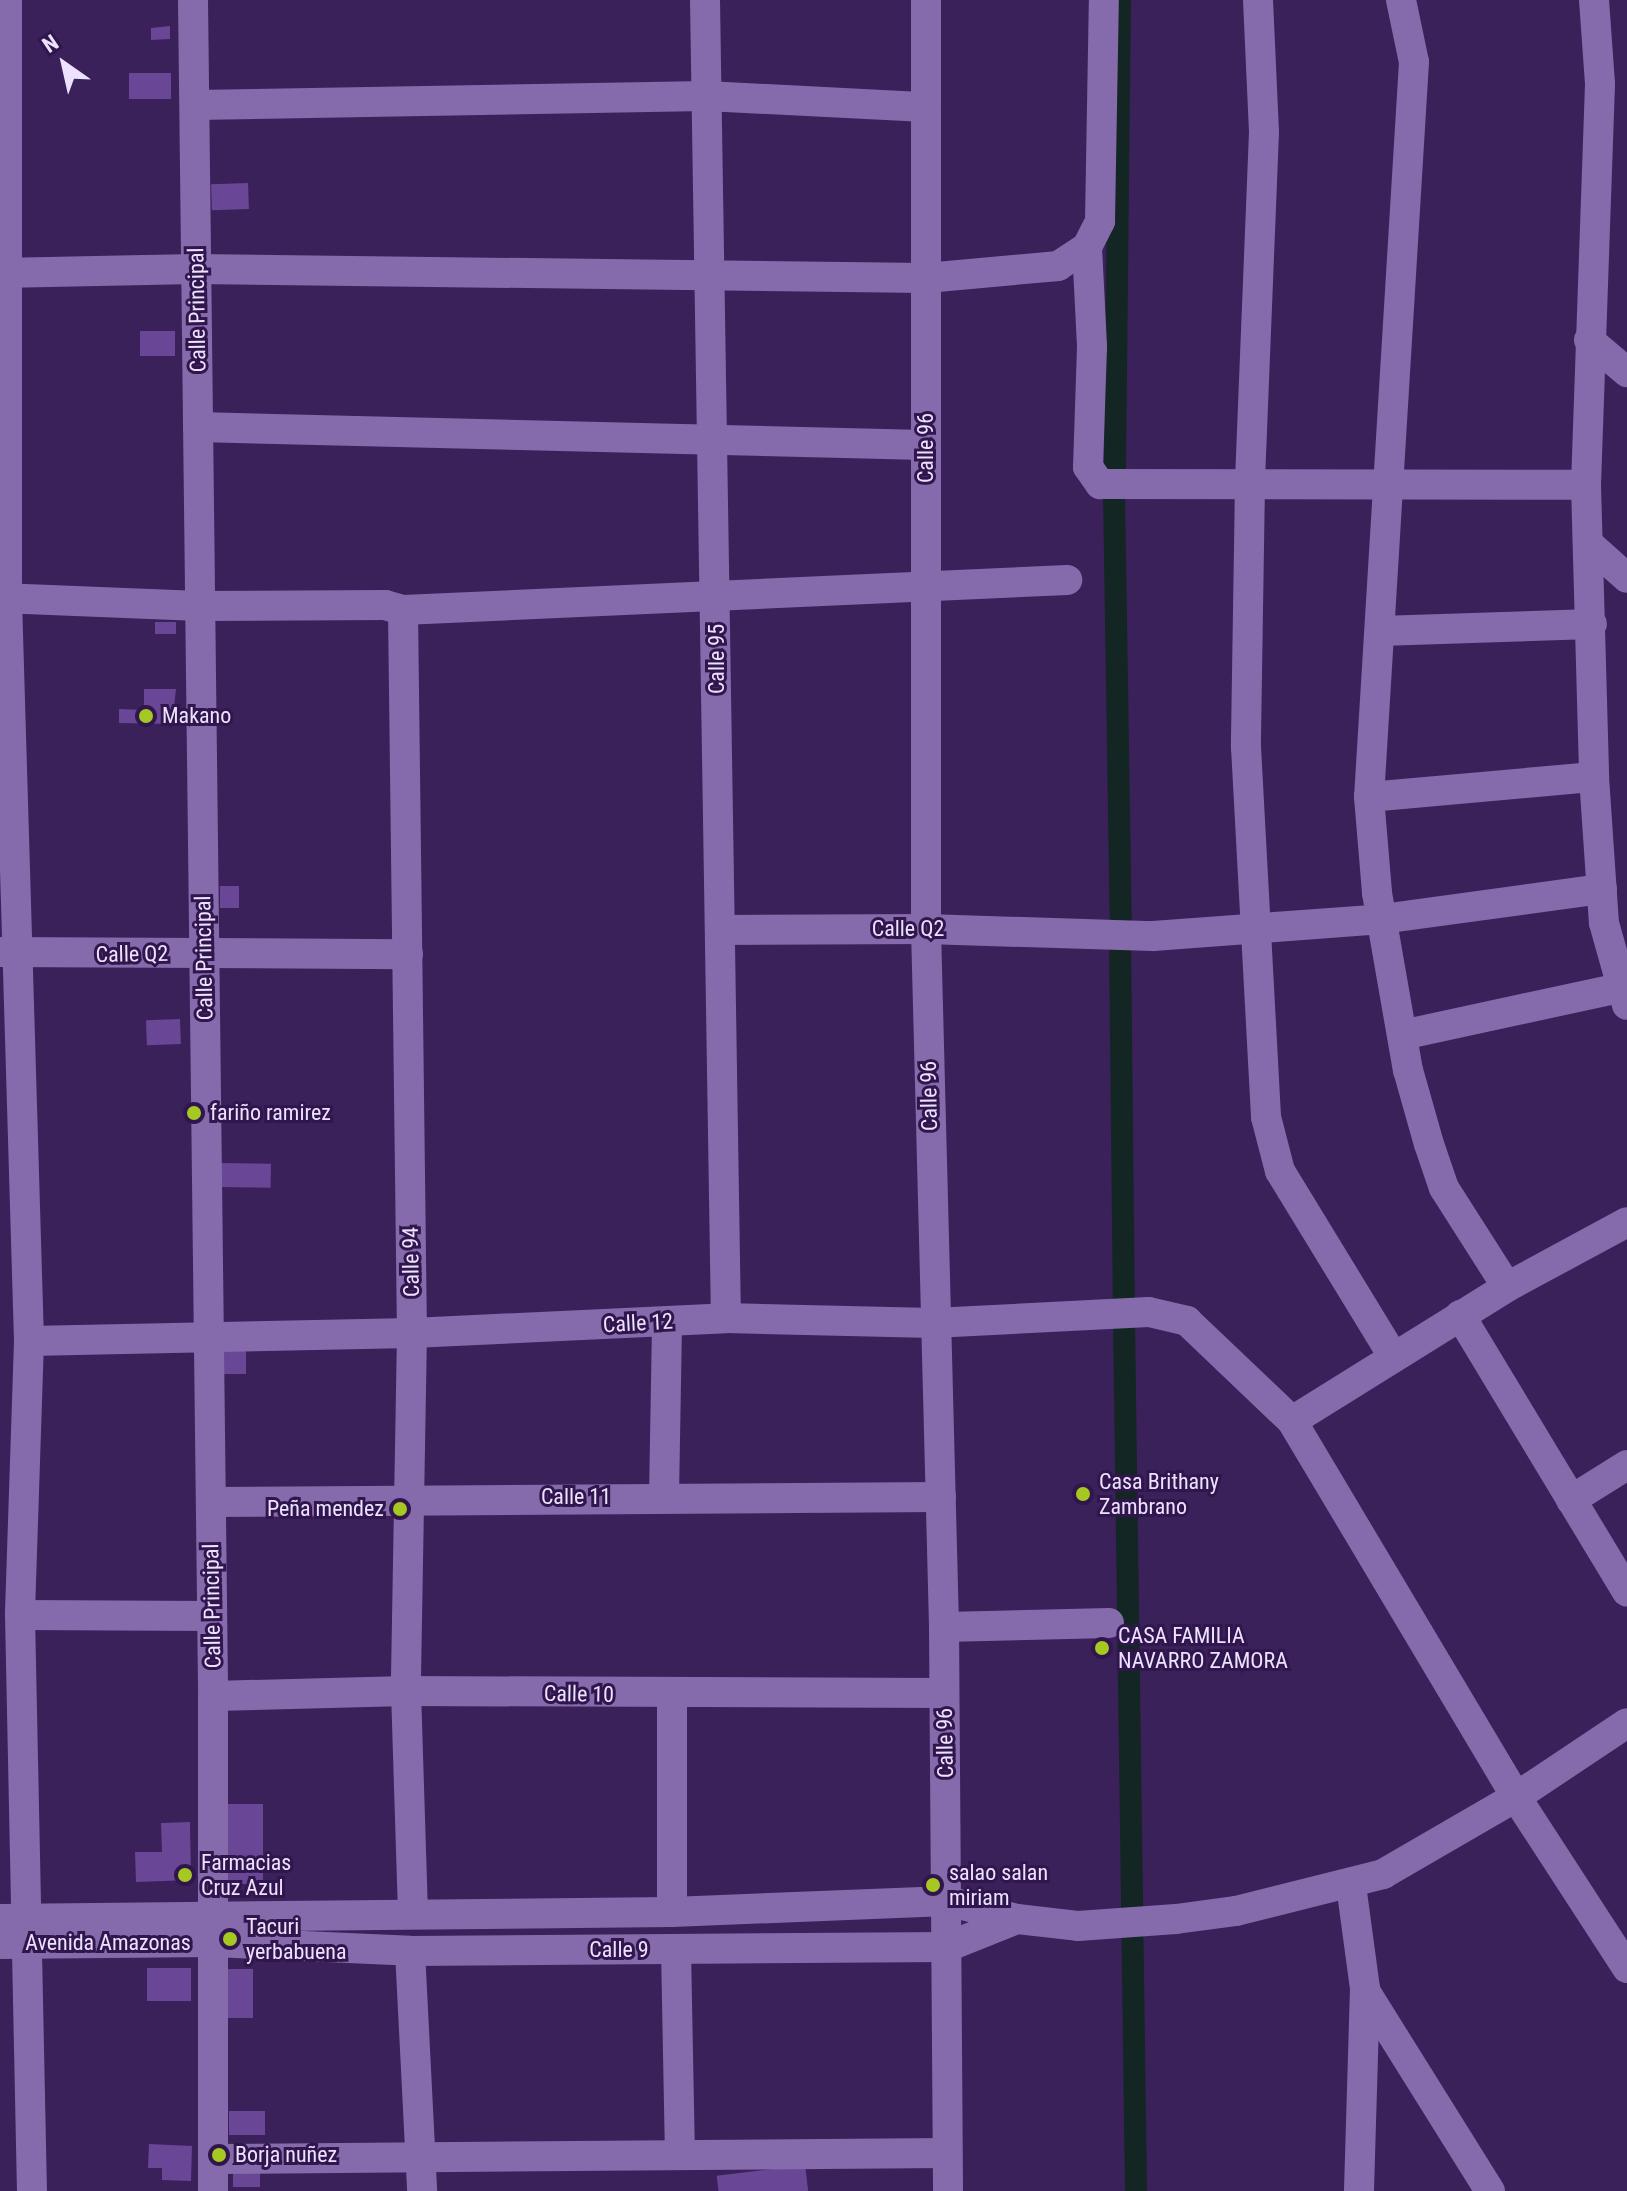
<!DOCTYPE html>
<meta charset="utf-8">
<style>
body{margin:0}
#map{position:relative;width:1627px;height:2191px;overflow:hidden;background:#3b215a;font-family:"Roboto Condensed",sans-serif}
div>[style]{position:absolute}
.canal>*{height:22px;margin:-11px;padding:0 11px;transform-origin:11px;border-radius:11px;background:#132623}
.building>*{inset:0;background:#694696;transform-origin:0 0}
.minor>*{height:30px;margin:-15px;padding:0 15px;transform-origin:15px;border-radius:15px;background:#856bab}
.dots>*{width:22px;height:22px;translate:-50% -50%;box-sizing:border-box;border:4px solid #31164e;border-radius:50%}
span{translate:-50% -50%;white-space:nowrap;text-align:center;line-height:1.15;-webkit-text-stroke:6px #31164e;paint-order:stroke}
.street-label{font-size:22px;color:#ece2fe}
.poi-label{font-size:22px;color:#ece2fe}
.left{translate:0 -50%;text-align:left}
.right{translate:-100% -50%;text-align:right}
.north{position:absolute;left:24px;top:24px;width:80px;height:80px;-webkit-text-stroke:6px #31164e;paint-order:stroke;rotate:326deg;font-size:22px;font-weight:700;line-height:32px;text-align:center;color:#ece2fe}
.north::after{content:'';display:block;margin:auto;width:28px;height:36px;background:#ece2fe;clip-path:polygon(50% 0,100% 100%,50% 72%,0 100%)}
</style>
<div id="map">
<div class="canal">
<i style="left:1115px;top:469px;width:469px;rotate:-89.4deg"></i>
<i style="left:1114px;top:493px;width:435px;rotate:89.1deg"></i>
<i style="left:1120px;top:938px;width:369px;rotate:89.4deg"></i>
<i style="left:1124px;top:1321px;width:870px;rotate:89.21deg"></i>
</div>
<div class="building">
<i style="clip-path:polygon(170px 26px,170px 39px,151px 40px,151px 28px)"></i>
<i style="left:129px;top:73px;width:42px;height:26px"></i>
<i style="left:248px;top:183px;width:26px;height:37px;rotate:88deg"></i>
<i style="left:175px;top:331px;width:25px;height:35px;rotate:90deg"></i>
<i style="left:155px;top:622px;width:21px;height:12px"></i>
<i style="clip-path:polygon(144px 689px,176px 689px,172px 724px,119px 723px,119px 709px,144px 710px)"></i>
<i style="left:220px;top:886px;width:19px;height:22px"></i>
<i style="left:180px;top:1019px;width:25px;height:34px;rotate:88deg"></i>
<i style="left:221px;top:1163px;width:50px;height:24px;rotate:1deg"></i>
<i style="left:223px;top:1348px;width:23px;height:26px"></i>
<i style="left:263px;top:1804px;width:80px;height:37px;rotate:90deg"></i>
<i style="clip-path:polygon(190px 1822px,191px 1880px,136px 1882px,135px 1852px,162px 1852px,161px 1823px)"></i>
<i style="left:147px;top:1968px;width:44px;height:33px"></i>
<i style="left:224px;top:1969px;width:29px;height:49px"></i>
<i style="left:229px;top:2111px;width:36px;height:24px"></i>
<i style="clip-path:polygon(149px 2144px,192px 2146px,191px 2181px,162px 2180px,162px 2168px,148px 2168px)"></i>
<i style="left:805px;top:2165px;width:26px;height:89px;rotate:83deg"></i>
<i style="left:260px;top:2172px;width:15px;height:27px;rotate:90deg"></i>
</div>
<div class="minor">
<i style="left:7px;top:0;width:600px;rotate:90deg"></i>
<i style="left:7px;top:600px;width:741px;rotate:88.3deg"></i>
<i style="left:29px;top:1341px;width:274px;rotate:91.9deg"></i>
<i style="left:20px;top:1615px;width:576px;rotate:88.81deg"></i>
<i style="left:193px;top:0;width:1696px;rotate:89.32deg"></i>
<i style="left:213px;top:1696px;width:495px;rotate:90deg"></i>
<i style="left:705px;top:0;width:1318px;rotate:89.09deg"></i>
<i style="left:926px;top:0;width:929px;rotate:90deg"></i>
<i style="left:926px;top:929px;width:698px;rotate:88.52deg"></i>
<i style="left:944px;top:1627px;width:564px;rotate:89.59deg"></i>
<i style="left:1258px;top:0;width:132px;rotate:87.4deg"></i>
<i style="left:1264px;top:132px;width:351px;rotate:92.3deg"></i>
<i style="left:1250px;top:483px;width:264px;rotate:90.9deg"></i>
<i style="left:1246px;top:747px;width:371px;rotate:86.9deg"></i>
<i style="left:1266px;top:1117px;width:56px;rotate:75.5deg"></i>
<i style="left:1280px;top:1171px;width:217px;rotate:58.6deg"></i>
<i style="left:1401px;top:0;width:63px;rotate:78.2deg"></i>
<i style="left:1414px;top:62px;width:736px;rotate:93.5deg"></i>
<i style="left:1369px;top:797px;width:96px;rotate:85.2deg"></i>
<i style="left:1377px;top:893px;width:180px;rotate:80.1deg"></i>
<i style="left:1408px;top:1070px;width:77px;rotate:74.2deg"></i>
<i style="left:1429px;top:1144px;width:46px;rotate:71.2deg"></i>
<i style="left:1444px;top:1188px;width:117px;rotate:57.5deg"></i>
<i style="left:1594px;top:0;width:84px;rotate:85.9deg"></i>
<i style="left:1600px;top:84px;width:401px;rotate:92deg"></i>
<i style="left:1586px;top:485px;width:292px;rotate:88.4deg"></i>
<i style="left:1594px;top:777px;width:146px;rotate:86.1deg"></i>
<i style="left:1604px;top:923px;width:85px;rotate:74.3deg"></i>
<i style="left:195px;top:105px;width:511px;rotate:-1.01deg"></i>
<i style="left:706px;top:96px;width:220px;rotate:2.9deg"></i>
<i style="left:1087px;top:247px;width:100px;rotate:87.1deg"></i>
<i style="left:1092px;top:347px;width:120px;rotate:91.9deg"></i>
<i style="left:1088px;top:467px;width:21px;rotate:55deg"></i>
<i style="left:1100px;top:484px;width:486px;rotate:0.1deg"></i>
<i style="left:0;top:273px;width:196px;rotate:-1.2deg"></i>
<i style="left:196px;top:269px;width:730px;rotate:0.71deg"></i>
<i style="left:926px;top:278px;width:133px;rotate:-5.2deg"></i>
<i style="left:1058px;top:266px;width:35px;rotate:-33deg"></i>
<i style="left:1087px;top:247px;width:29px;rotate:-63deg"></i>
<i style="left:1100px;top:221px;width:221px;rotate:-89deg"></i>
<i style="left:1589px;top:340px;width:50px;rotate:40.1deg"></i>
<i style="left:198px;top:427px;width:727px;rotate:1.42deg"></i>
<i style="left:1591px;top:546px;width:48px;rotate:41.6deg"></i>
<i style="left:0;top:598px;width:200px;rotate:2.3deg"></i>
<i style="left:200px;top:606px;width:185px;rotate:-0.3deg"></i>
<i style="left:385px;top:605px;width:19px;rotate:16deg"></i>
<i style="left:403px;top:610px;width:665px;rotate:-2.59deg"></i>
<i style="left:403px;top:610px;width:723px;rotate:89.29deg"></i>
<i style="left:412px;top:1333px;width:358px;rotate:91deg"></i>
<i style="left:406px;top:1691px;width:222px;rotate:88.2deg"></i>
<i style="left:1380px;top:631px;width:212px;rotate:-1.9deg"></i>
<i style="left:1369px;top:797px;width:226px;rotate:-5.1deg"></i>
<i style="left:720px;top:930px;width:206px;rotate:-0.3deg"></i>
<i style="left:926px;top:929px;width:227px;rotate:1.8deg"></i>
<i style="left:1153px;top:936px;width:230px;rotate:-4.2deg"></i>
<i style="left:1382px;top:919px;width:222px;rotate:-7.8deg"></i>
<i style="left:0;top:952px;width:408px;rotate:0.3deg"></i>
<i style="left:1402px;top:1035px;width:222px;rotate:-12.2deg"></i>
<i style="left:1460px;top:1315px;width:323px;rotate:58.9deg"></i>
<i style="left:29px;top:1341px;width:383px;rotate:-1.2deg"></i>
<i style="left:412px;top:1333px;width:314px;rotate:-2.7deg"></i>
<i style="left:726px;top:1318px;width:207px;rotate:1.4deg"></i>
<i style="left:933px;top:1323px;width:216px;rotate:-2.9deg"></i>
<i style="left:1149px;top:1312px;width:39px;rotate:13deg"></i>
<i style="left:1187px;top:1321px;width:145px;rotate:43.6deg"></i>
<i style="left:1292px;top:1421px;width:438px;rotate:59.2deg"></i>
<i style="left:1516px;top:1797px;width:204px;rotate:57deg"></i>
<i style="left:1292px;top:1421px;width:253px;rotate:-31.9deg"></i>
<i style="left:1507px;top:1287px;width:136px;rotate:-28.4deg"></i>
<i style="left:664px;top:1497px;width:176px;rotate:-89deg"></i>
<i style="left:1571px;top:1500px;width:66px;rotate:-32deg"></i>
<i style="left:211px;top:1502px;width:730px;rotate:-0.39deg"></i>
<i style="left:20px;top:1615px;width:192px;rotate:0.3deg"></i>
<i style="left:944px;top:1627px;width:165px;rotate:-1.4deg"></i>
<i style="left:213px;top:1696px;width:193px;rotate:-1.5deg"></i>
<i style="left:406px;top:1691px;width:538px;rotate:0.21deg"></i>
<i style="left:1351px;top:1885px;width:104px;rotate:82.3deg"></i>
<i style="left:1365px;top:1988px;width:203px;rotate:91.7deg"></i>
<i style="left:672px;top:1912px;width:217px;rotate:-90deg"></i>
<i style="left:0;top:1919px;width:672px;rotate:-0.6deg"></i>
<i style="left:672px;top:1912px;width:275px;rotate:-2.3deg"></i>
<i style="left:947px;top:1901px;width:72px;rotate:14.4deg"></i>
<i style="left:1017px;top:1919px;width:61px;rotate:6.5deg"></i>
<i style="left:1078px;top:1926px;width:98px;rotate:-4.1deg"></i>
<i style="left:1176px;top:1919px;width:61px;rotate:-7.6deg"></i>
<i style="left:1236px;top:1911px;width:152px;rotate:-14.1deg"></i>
<i style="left:1383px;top:1874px;width:154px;rotate:-30.1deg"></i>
<i style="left:1516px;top:1797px;width:133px;rotate:-33.7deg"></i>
<i style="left:0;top:1944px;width:215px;rotate:-0.5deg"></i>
<i style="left:215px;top:1942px;width:195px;rotate:2.6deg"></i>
<i style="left:410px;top:1951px;width:537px;rotate:-0.43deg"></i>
<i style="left:947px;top:1947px;width:75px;rotate:-21.8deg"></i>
<i style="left:676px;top:1949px;width:206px;rotate:88.9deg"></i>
<i style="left:410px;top:1951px;width:240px;rotate:87.1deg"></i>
<i style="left:1365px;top:1991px;width:236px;rotate:58deg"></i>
<i style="left:213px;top:2159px;width:734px;rotate:-0.47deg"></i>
</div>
<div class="dots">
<i style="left:146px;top:716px;background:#a5c823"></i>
<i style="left:194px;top:1113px;background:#a5c823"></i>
<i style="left:1083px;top:1494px;background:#a5c823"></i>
<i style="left:400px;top:1509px;background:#a5c823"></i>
<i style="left:1102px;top:1648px;background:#a5c823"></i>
<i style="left:185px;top:1875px;background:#a5c823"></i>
<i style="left:933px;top:1885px;background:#a5c823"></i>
<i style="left:230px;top:1939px;background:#a5c823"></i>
<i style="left:219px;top:2155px;background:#a5c823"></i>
</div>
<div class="street-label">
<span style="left:197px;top:310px;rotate:-91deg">Calle Principal</span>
<span style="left:926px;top:448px;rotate:-90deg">Calle 96</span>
<span style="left:717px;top:659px;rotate:-90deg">Calle 95</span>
<span style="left:908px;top:929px">Calle Q2</span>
<span style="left:132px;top:954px;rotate:-1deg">Calle Q2</span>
<span style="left:204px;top:958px;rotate:-91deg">Calle Principal</span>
<span style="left:929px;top:1096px;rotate:-91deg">Calle 96</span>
<span style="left:411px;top:1262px;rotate:-91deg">Calle 94</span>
<span style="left:638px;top:1323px;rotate:-3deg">Calle 12</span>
<span style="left:576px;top:1497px">Calle 11</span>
<span style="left:212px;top:1606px;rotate:-91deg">Calle Principal</span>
<span style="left:579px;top:1694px;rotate:1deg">Calle 10</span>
<span style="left:945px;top:1743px;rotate:-91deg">Calle 96</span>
<span style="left:108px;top:1943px">Avenida Amazonas</span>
<span style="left:619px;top:1950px">Calle 9</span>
</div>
<div class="poi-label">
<span class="left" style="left:162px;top:716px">Makano</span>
<span class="left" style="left:210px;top:1113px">fariño ramirez</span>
<span class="left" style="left:1099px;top:1494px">Casa Brithany<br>Zambrano</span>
<span class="right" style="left:384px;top:1509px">Peña mendez</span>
<span class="left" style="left:1118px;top:1648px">CASA FAMILIA<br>NAVARRO ZAMORA</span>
<span class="left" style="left:201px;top:1875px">Farmacias<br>Cruz Azul</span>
<span class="left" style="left:949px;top:1885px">salao salan<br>miriam</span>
<span class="left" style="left:246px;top:1939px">Tacuri<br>yerbabuena</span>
<span class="left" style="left:235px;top:2155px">Borja nuñez</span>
</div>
<div class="north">N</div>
</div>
